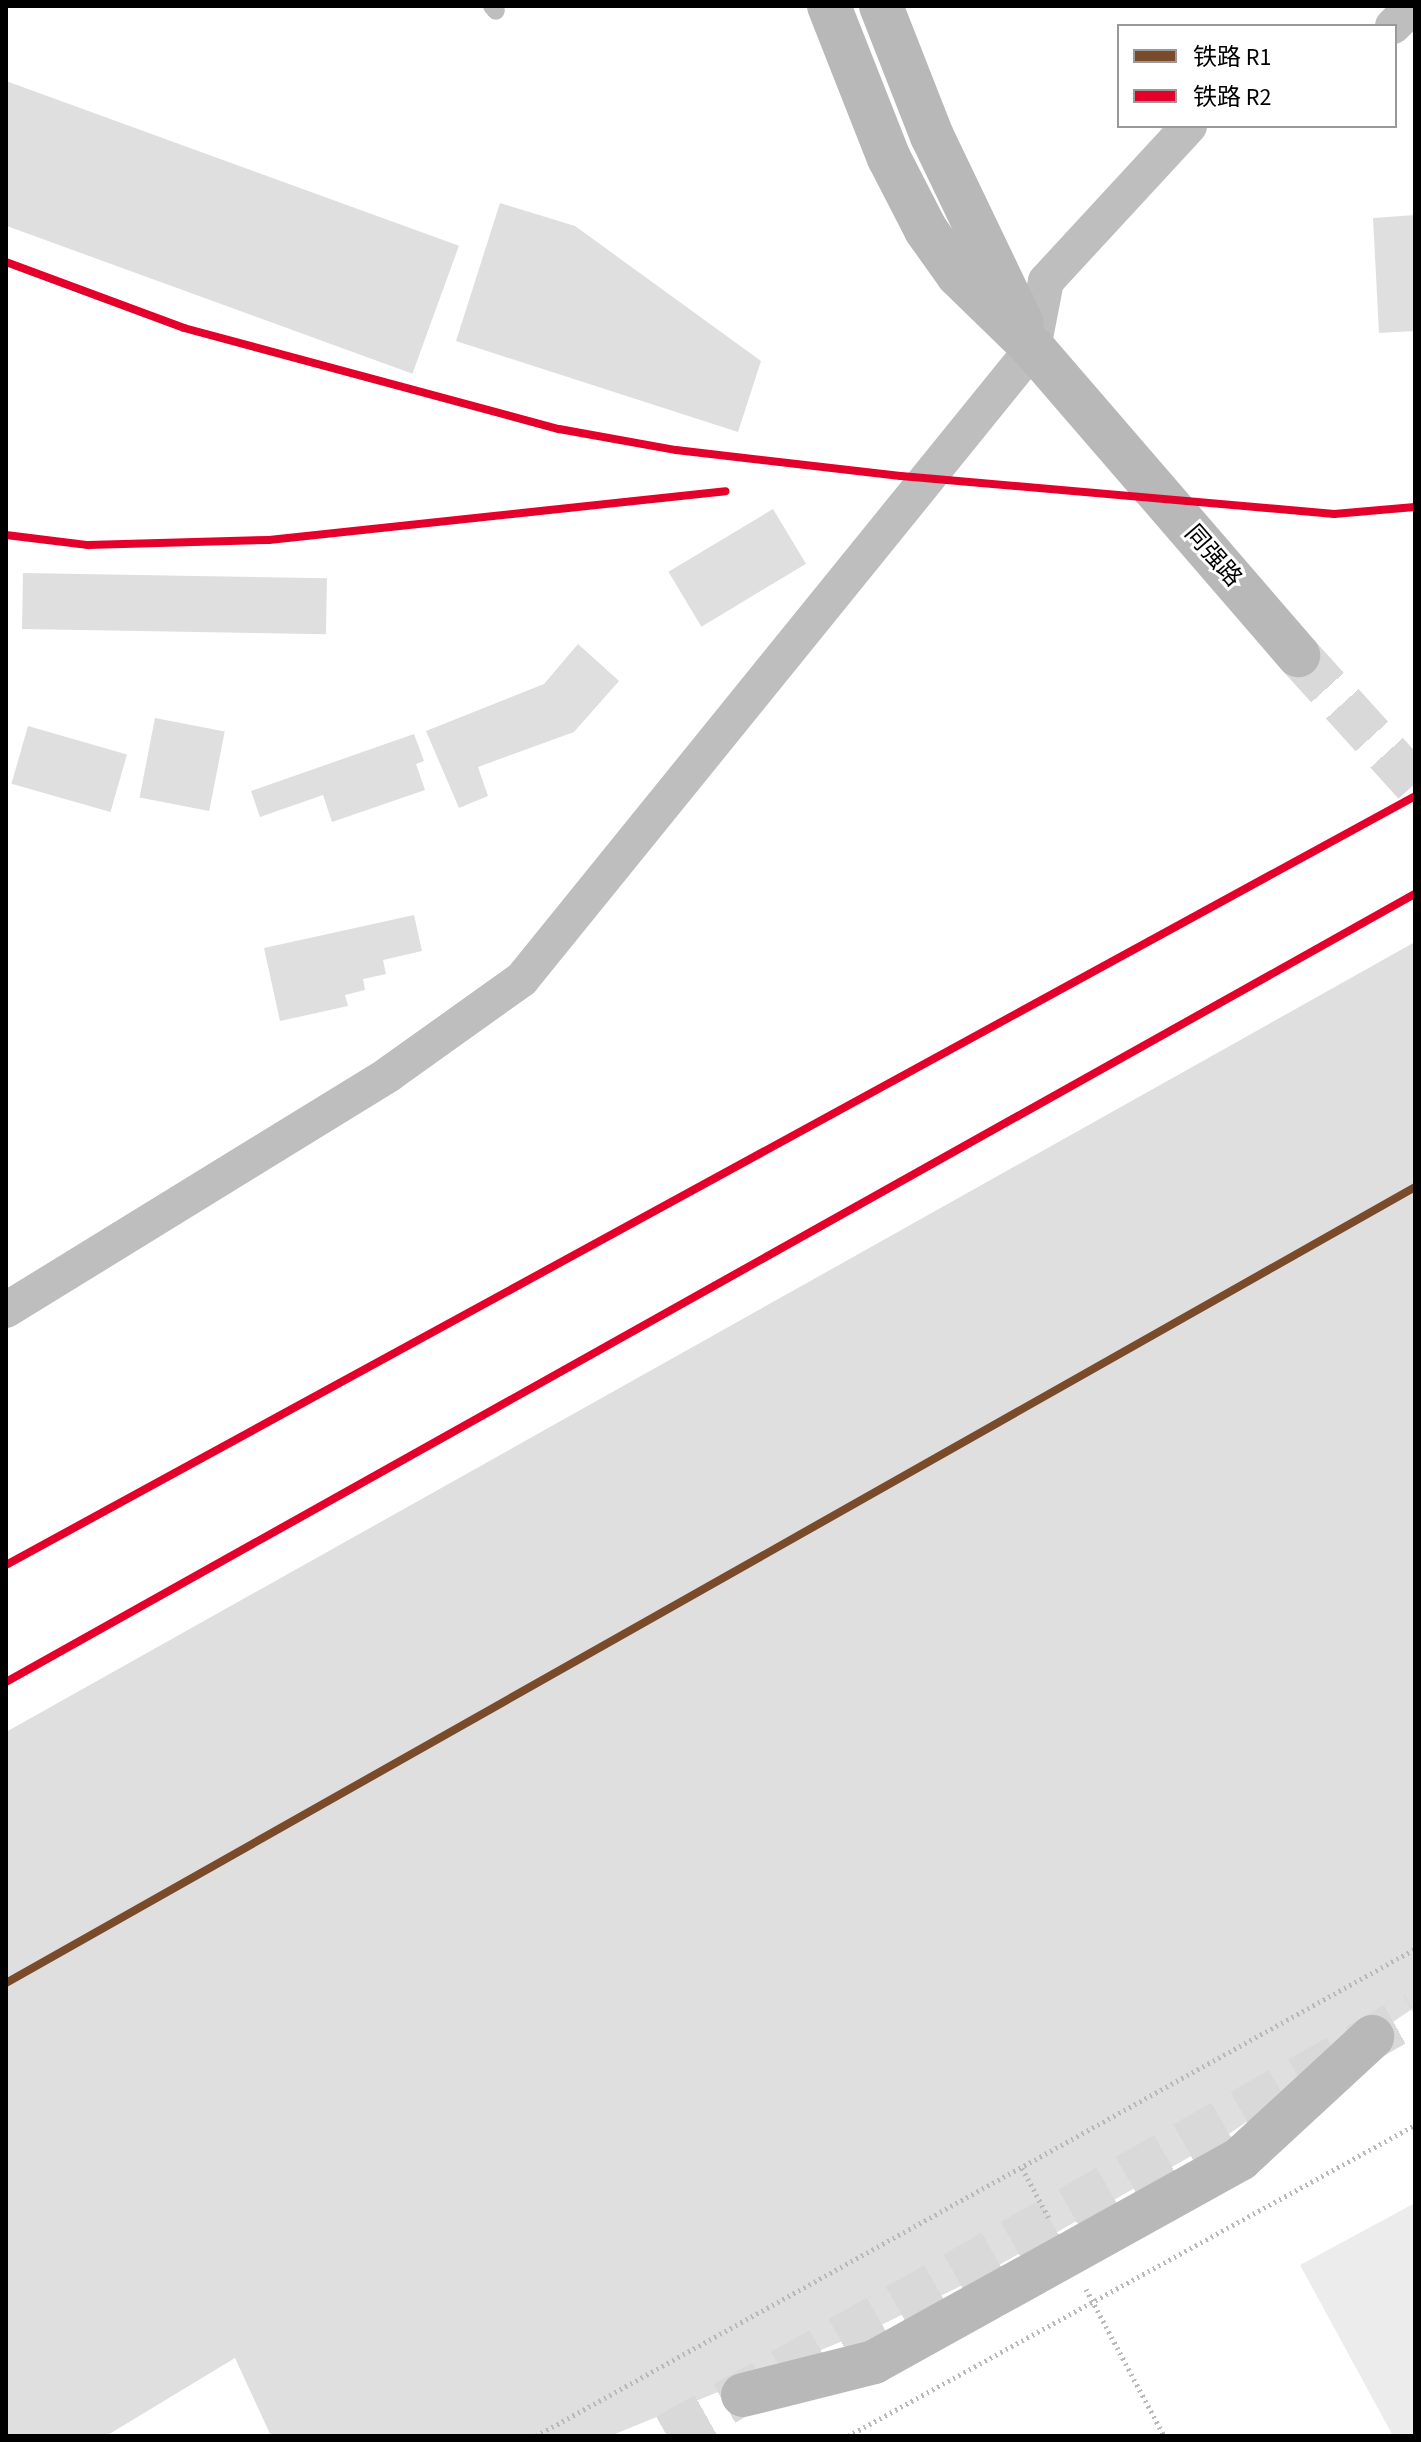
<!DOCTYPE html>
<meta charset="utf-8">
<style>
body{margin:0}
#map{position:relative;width:1421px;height:2442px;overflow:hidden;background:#fff;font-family:"Source Sans 3","Noto Sans SC",sans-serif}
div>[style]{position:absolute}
.green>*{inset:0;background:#ececec}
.building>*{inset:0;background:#dfdfdf;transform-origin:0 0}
.secondary-tunnel>*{height:44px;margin-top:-22px;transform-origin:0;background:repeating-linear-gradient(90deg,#d9d9d9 0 44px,transparent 0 66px)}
.path>*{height:5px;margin-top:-2.5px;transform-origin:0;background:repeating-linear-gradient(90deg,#b9b9b9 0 2px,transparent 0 6px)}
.lane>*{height:18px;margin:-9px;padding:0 9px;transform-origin:9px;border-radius:9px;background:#bebebe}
.street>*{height:36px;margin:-18px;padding:0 18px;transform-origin:18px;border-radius:18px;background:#bebebe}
.secondary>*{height:44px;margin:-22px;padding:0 22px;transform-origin:22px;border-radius:22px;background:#b8b8b8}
.secondary-bridge>*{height:44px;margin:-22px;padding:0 22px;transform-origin:22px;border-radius:22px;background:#b8b8b8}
.rail-1>*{height:8px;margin:-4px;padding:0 4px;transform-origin:4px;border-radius:4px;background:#7a4b2a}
.rail-2>*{height:8px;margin:-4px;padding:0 4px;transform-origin:4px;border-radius:4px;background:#e4002b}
span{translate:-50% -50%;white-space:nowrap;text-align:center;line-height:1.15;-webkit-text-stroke:6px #fff;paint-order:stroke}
.street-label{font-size:24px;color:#000}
.frame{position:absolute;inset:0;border:8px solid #000;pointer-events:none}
.legend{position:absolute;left:1117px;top:24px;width:280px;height:104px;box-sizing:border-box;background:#fff;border:2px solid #999;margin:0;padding:10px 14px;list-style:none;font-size:24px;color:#000}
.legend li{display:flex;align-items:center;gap:16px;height:40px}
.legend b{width:40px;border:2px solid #999}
</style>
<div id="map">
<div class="green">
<i style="clip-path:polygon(1415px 2203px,1415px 2436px,1393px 2436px,1300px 2265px)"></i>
</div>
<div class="building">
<i style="left:6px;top:81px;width:482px;height:136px;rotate:20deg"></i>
<i style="clip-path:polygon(500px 203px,575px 226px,761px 361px,738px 432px,456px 341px)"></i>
<i style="clip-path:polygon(1415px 215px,1415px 331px,1379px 333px,1373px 218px)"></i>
<i style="left:773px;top:509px;width:64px;height:122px;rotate:59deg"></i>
<i style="left:23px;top:573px;width:304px;height:56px;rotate:1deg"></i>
<i style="clip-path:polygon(578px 644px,619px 681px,574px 732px,478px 767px,488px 796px,459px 808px,426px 731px,544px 684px)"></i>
<i style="left:155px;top:718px;width:71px;height:81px;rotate:11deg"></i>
<i style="left:28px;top:726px;width:103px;height:60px;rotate:16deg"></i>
<i style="clip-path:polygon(414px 734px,424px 761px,416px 764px,425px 790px,332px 822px,323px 795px,260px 817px,251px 791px)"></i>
<i style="clip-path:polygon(414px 915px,422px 951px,383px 960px,386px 974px,363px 979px,365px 990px,345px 995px,348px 1006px,280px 1021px,264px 948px)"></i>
<i style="clip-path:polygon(1415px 942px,1415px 2007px,1223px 2138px,971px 2281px,877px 2327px,610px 2436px,271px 2436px,235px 2358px,106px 2436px,6px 2436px,6px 1732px)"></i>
</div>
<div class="secondary-tunnel">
<i style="left:1298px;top:655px;width:174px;rotate:47.8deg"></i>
<i style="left:667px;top:2436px;width:859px;rotate:-29.49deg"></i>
</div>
<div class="path">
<i style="left:1022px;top:2168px;width:59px;rotate:61.7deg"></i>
<i style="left:1086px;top:2289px;width:166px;rotate:62deg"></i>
<i style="left:536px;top:2436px;width:1005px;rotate:-28.99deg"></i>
<i style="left:848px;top:2436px;width:647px;rotate:-28.74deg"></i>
</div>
<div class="lane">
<i style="left:492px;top:6px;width:6px;rotate:51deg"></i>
</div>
<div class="street">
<i style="left:1393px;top:26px;width:28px;rotate:-45deg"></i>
<i style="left:6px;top:1310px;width:450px;rotate:-31.6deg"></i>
<i style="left:389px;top:1074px;width:163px;rotate:-35.5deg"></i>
<i style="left:522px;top:979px;width:812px;rotate:-51deg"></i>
<i style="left:1033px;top:348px;width:68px;rotate:-79deg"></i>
<i style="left:1046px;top:281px;width:211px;rotate:-47.3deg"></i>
</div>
<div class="secondary">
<i style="left:829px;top:6px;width:163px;rotate:68.5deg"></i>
<i style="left:889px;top:158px;width:81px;rotate:62.8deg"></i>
<i style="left:926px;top:230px;width:55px;rotate:54.6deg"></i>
<i style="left:958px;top:275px;width:105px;rotate:44.2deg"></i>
<i style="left:1033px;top:348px;width:406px;rotate:49.2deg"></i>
<i style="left:881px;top:6px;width:140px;rotate:68.6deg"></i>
<i style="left:932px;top:136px;width:208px;rotate:64.4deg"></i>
</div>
<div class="secondary-bridge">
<i style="left:743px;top:2395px;width:135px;rotate:-14.1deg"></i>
<i style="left:874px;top:2362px;width:419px;rotate:-29deg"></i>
<i style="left:1240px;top:2159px;width:180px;rotate:-42.7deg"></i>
</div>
<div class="rail-1">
<i style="left:6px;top:1983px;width:1618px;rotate:-29.46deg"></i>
</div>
<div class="rail-2">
<i style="left:6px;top:262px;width:190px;rotate:20.3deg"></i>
<i style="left:184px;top:328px;width:388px;rotate:15.1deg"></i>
<i style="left:559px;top:429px;width:119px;rotate:10.2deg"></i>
<i style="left:676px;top:450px;width:226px;rotate:6.6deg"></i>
<i style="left:901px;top:476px;width:435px;rotate:5deg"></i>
<i style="left:1334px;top:514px;width:81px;rotate:-4.9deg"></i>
<i style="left:6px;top:535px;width:83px;rotate:7deg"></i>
<i style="left:88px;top:545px;width:181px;rotate:-1.6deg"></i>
<i style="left:269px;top:540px;width:459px;rotate:-6.1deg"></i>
<i style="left:6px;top:1565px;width:1605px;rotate:-28.62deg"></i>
<i style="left:6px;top:1682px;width:1614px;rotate:-29.22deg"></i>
</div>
<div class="street-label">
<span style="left:1213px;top:556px;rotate:49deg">同强路</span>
</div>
<div class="frame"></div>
<ul class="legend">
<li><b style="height:10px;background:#7a4b2a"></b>铁路 R1</li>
<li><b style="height:10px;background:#e4002b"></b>铁路 R2</li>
</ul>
</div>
